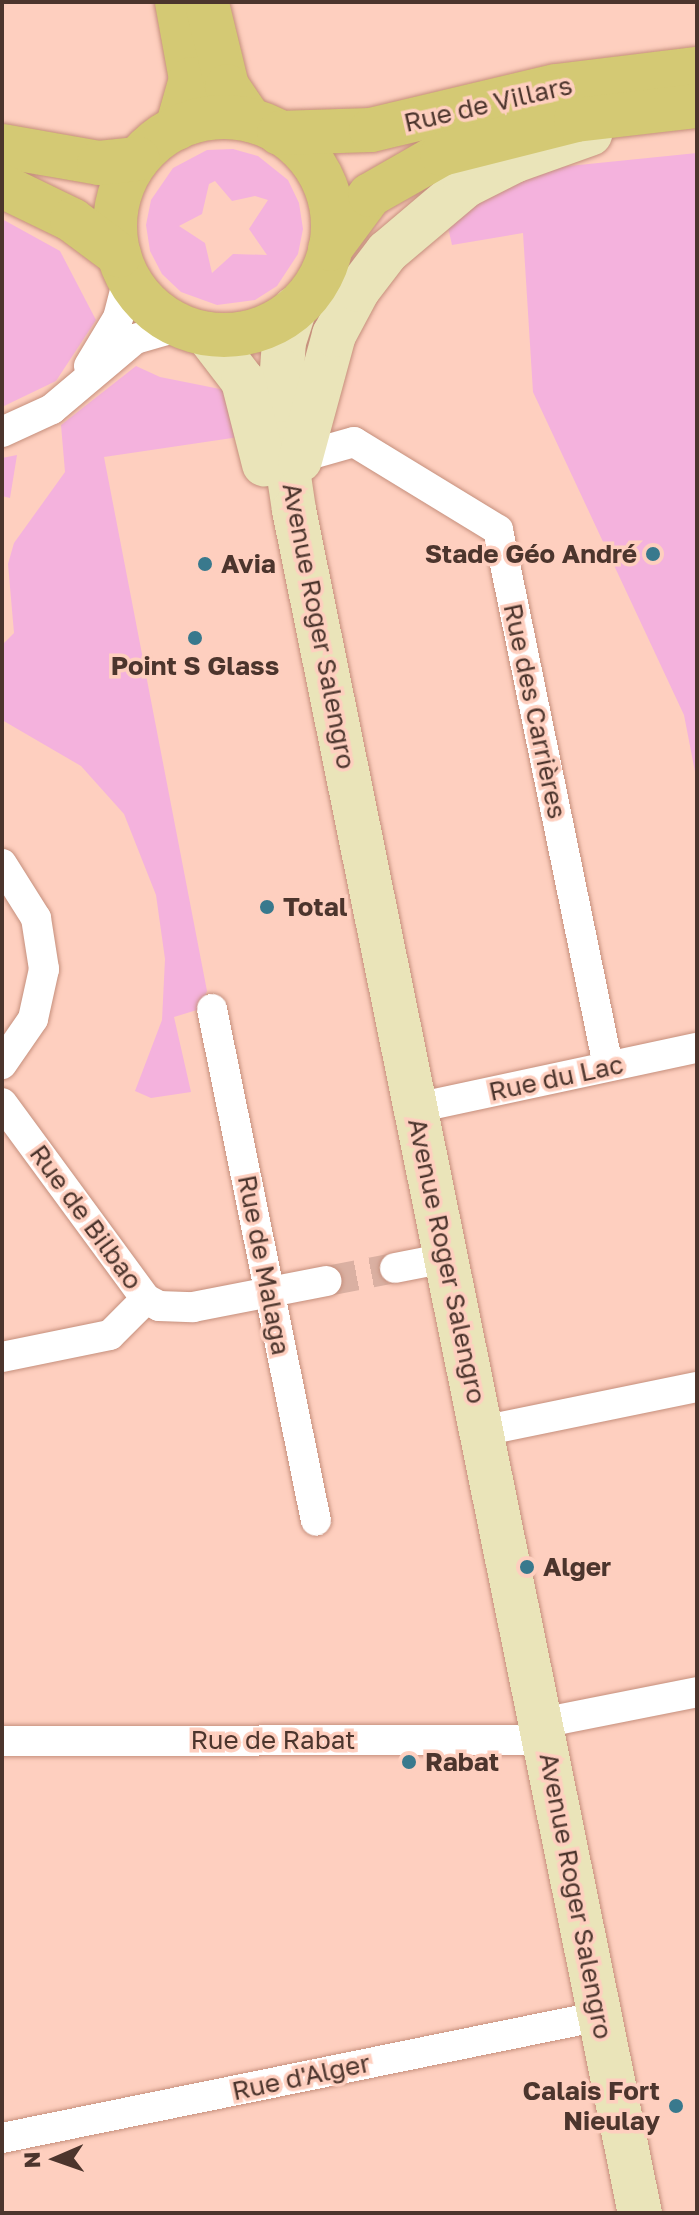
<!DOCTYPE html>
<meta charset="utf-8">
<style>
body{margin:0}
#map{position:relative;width:699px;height:2215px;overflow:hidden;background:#fecfbf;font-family:"Golos Text",sans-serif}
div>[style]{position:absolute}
.green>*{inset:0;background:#f4b2dd}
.minor-tunnel>*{height:30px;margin-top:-15px;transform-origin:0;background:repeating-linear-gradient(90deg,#dab0a2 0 30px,transparent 0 45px)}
.roads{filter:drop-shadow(0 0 2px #c58f7c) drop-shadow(0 0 2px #c58f7c)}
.minor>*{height:30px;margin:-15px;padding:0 15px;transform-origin:15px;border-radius:15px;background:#fff}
.secondary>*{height:44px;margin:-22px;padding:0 22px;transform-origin:22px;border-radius:22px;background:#eae4b9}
.primary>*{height:44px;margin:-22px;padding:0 22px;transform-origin:22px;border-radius:22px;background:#d4c974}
.primary>.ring{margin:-22px;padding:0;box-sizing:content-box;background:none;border:44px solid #d4c974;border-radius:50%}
.dots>*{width:22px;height:22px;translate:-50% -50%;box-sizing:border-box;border:4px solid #fecfbf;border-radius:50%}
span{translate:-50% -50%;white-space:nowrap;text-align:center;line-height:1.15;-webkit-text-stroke:7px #fecfbf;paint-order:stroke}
.street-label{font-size:26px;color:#4c352d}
.poi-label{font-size:26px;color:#4c352d;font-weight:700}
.right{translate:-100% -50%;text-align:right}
.left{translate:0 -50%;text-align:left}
.frame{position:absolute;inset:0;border:4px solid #4c352d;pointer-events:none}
.north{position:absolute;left:16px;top:2119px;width:80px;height:80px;-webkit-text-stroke:6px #fecfbf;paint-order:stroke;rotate:268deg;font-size:22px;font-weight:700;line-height:32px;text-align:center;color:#4c352d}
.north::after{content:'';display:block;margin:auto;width:28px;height:36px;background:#4c352d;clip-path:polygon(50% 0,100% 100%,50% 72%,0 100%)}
</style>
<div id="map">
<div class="green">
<i style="clip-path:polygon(evenodd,233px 149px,258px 156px,288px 180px,299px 203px,303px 229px,298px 254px,277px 286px,255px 300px,217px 305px,181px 292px,162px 274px,150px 251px,146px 225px,151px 200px,173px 168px,207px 150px,233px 149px,215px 181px,232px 201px,255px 196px,268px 200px,249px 229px,267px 255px,233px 254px,212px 273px,205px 243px,179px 226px,202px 214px,209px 184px,215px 181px)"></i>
<i style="clip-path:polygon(697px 153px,697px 782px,684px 715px,533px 392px,523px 233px,452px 245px,445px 214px,549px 168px)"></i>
<i style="clip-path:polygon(2px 219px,60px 251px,96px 320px,56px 381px,2px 407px)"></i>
<i style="clip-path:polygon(136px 366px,160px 377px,225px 390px,239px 437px,104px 457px,207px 991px,200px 1009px,174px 1017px,191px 1092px,151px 1098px,135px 1091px,162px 1020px,165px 959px,156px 895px,124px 814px,81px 766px,2px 720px,2px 645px,14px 633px,8px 564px,14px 543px,65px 472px,61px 425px)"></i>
<i style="clip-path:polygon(17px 455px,10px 498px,2px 496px,2px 458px)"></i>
</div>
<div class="minor-tunnel">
<i style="left:327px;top:1281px;width:69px;rotate:-10.8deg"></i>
</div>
<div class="roads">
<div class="minor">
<i style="left:89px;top:366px;width:56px;rotate:-58.9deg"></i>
<i style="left:118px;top:318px;width:40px;rotate:-75.6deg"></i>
<i style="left:2px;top:432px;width:55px;rotate:-24.7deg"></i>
<i style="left:52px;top:409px;width:109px;rotate:-40.1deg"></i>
<i style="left:135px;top:339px;width:47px;rotate:-16.1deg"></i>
<i style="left:301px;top:457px;width:55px;rotate:-15.8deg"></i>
<i style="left:354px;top:442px;width:169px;rotate:31.4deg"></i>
<i style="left:498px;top:530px;width:547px;rotate:78.4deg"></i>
<i style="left:2px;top:864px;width:64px;rotate:57.8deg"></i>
<i style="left:36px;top:918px;width:52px;rotate:81.1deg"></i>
<i style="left:44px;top:969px;width:51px;rotate:102.4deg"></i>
<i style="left:33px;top:1019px;width:55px;rotate:124.6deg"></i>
<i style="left:212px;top:1009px;width:522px;rotate:78.52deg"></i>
<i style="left:2px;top:1103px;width:243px;rotate:53.7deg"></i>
<i style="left:146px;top:1299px;width:15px;rotate:28deg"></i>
<i style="left:159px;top:1306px;width:34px;rotate:2deg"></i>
<i style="left:193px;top:1307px;width:136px;rotate:-11deg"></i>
<i style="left:416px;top:1108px;width:287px;rotate:-12.1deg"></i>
<i style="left:395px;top:1268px;width:52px;rotate:-11.1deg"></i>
<i style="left:2px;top:1357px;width:110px;rotate:-11.5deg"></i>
<i style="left:110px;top:1335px;width:51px;rotate:-45deg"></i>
<i style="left:482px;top:1431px;width:219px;rotate:-11.6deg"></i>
<i style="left:541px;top:1723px;width:159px;rotate:-11.2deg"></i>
<i style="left:2px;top:1741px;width:542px;rotate:-0.11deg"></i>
<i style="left:2px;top:2138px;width:610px;rotate:-11.53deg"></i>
</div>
<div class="secondary">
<i style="left:295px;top:308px;width:35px;rotate:108deg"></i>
<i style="left:284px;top:341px;width:30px;rotate:94deg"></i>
<i style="left:282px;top:371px;width:72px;rotate:88.4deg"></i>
<i style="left:284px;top:443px;width:68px;rotate:81.5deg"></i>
<i style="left:294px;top:510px;width:1738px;rotate:78.52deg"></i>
<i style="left:207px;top:334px;width:59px;rotate:52.5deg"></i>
<i style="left:243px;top:381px;width:86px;rotate:75.8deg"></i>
<i style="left:300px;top:460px;width:130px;rotate:-74.8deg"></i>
<i style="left:334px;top:335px;width:51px;rotate:-61.9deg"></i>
<i style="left:358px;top:290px;width:48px;rotate:-52.7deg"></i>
<i style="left:387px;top:252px;width:102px;rotate:-40.2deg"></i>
<i style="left:465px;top:186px;width:55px;rotate:-27deg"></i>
<i style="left:514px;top:161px;width:81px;rotate:-19.6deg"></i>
</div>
<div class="primary">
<i style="left:177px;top:2px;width:78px;rotate:79.7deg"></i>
<i style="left:191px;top:79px;width:51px;rotate:105.9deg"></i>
<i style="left:208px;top:8px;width:80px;rotate:76.3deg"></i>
<i style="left:227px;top:86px;width:41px;rotate:55.9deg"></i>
<i class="ring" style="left:115px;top:117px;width:174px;height:174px"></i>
<i style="left:279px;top:133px;width:92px;rotate:-1.9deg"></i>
<i style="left:371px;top:130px;width:190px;rotate:-13.4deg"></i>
<i style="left:556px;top:86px;width:142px;rotate:-6.9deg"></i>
<i style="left:2px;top:146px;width:98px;rotate:9.9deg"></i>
<i style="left:99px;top:163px;width:39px;rotate:-6deg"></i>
<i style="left:2px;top:186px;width:78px;rotate:25.9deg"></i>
<i style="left:72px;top:220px;width:59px;rotate:36.7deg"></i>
<i style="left:330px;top:249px;width:67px;rotate:-53.5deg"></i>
<i style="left:370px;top:195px;width:83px;rotate:-29.7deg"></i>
<i style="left:442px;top:154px;width:138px;rotate:-14.2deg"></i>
<i style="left:576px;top:120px;width:122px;rotate:-6.6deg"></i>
</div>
</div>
<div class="dots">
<i style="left:653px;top:554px;background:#39798d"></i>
<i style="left:205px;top:564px;background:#39798d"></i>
<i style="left:195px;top:638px;background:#39798d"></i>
<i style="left:267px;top:907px;background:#39798d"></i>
<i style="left:527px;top:1567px;background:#39798d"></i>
<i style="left:409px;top:1762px;background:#39798d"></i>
<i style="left:676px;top:2106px;background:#39798d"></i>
</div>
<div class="street-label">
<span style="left:488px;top:104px;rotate:-13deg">Rue de Villars</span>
<span style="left:319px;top:626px;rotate:79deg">Avenue Roger Salengro</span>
<span style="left:535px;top:711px;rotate:78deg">Rue des Carrières</span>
<span style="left:556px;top:1078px;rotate:-12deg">Rue du Lac</span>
<span style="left:86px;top:1217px;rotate:54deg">Rue de Bilbao</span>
<span style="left:447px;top:1261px;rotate:78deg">Avenue Roger Salengro</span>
<span style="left:264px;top:1265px;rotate:79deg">Rue de Malaga</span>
<span style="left:273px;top:1740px">Rue de Rabat</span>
<span style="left:576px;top:1896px;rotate:79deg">Avenue Roger Salengro</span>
<span style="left:301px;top:2077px;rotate:-12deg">Rue d'Alger</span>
</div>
<div class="poi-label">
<span class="right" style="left:637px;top:554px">Stade Géo André</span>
<span class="left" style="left:221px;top:564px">Avia</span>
<span style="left:195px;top:666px">Point S Glass</span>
<span class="left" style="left:283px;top:907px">Total</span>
<span class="left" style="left:543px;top:1567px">Alger</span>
<span class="left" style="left:425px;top:1762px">Rabat</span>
<span class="right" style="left:660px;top:2106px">Calais Fort<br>Nieulay</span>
</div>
<div class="frame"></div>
<div class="north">N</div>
</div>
